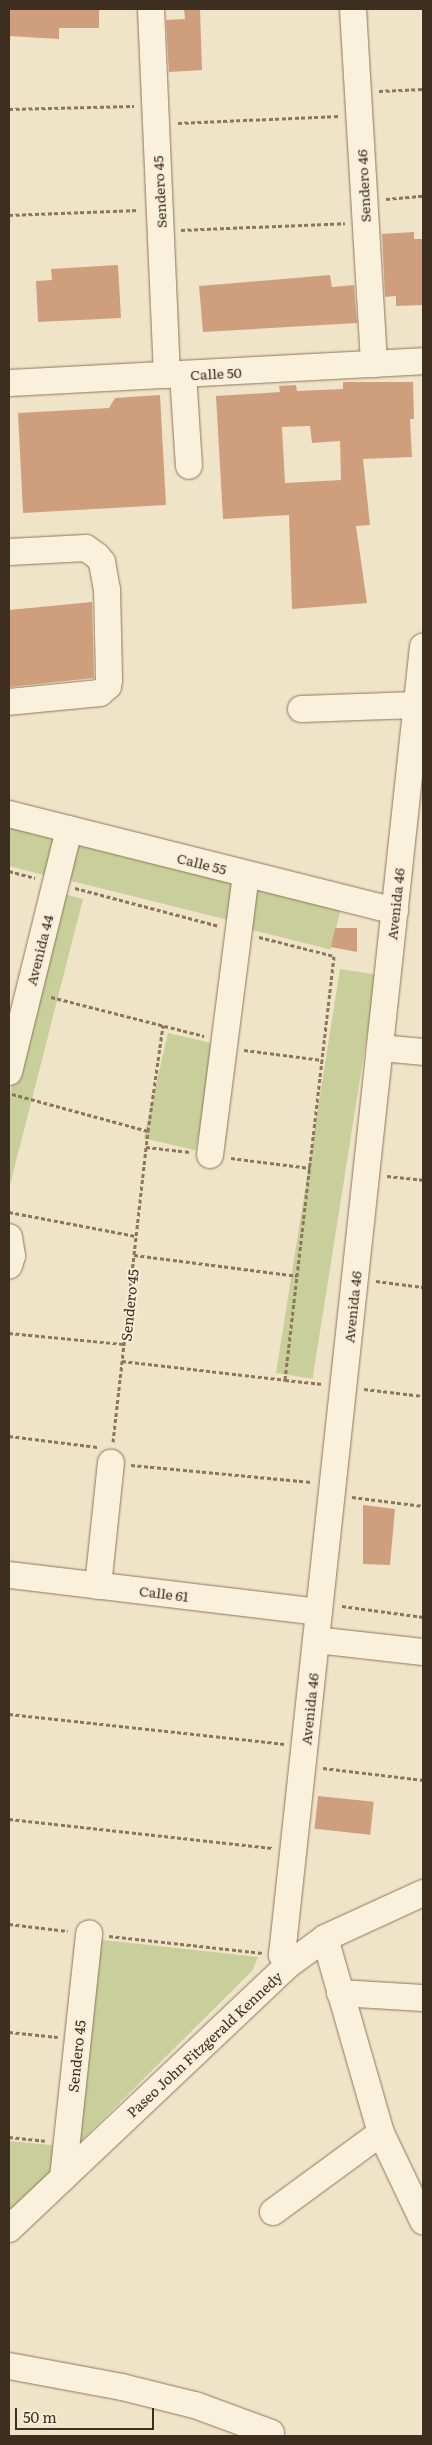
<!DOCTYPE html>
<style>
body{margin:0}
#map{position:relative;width:432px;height:2445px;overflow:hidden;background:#f0e4c8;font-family:Literata,serif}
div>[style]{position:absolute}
.green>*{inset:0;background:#c9cf9b;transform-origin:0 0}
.building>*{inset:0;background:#cf9f7d;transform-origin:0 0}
.path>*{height:3px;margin-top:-1.5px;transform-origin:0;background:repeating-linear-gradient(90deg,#8d765c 0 4px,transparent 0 6.5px)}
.roads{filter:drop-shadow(0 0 1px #8d765c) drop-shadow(0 0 1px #8d765c)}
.minor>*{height:26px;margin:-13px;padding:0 13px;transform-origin:13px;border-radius:13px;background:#faf1dc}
span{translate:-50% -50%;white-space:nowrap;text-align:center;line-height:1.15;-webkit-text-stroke:4px #f7eed8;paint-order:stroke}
.street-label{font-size:14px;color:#3d2e20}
.frame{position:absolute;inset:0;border:10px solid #3d2e20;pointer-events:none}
.scale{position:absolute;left:15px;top:2408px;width:139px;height:22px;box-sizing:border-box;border:2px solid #3d2e20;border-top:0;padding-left:6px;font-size:15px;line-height:18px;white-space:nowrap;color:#3d2e20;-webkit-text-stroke:4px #f7eed8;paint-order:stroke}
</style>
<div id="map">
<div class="green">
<i style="clip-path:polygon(9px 822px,56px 833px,47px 876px,9px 866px)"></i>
<i style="left:73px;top:836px;width:172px;height:44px;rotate:14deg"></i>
<i style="left:250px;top:880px;width:95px;height:48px;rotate:14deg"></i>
<i style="clip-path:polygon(61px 893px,83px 899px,9px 1189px,9px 1097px)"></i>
<i style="left:340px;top:969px;width:37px;height:409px;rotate:9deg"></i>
<i style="left:168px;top:1033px;width:53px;height:108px;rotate:13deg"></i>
<i style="clip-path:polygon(94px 1939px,258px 1957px,252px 1971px,71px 2151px)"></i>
<i style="clip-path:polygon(9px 2141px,62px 2146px,58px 2165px,9px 2213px)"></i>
</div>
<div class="building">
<i style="clip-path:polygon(9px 9px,99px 9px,99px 28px,59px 28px,59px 39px,9px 36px)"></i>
<i style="clip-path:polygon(184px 9px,200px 9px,202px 70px,169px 72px,166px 20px,185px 19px)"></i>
<i style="clip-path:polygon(414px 232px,414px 239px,423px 239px,423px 305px,396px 306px,396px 296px,385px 297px,382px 234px)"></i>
<i style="clip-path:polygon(118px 265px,121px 318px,38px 322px,36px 281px,52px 280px,51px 269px)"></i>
<i style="clip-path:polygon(330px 275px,332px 287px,354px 285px,357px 323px,203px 332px,199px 286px)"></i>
<i style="clip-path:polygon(evenodd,343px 382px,413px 382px,414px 419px,410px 419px,412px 457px,363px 459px,370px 525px,356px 526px,367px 603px,292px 609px,289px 515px,223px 519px,216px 396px,280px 392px,279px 386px,296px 385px,297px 391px,343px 389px,343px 382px,310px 426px,312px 443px,340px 441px,341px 480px,285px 483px,282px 427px,310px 426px)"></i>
<i style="clip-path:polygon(160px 395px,166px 505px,23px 513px,18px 413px,109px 408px,115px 398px)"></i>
<i style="clip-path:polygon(92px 602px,94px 678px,9px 687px,9px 610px)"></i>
<i style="clip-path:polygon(335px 928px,357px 928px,357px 952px,331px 947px)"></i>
<i style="clip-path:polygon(363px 1505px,395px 1509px,390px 1565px,363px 1564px)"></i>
<i style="left:318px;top:1796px;width:56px;height:33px;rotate:6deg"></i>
</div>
<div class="path">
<i style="left:379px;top:91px;width:44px;rotate:-2.6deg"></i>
<i style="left:9px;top:109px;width:125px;rotate:-1.4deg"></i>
<i style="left:178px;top:123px;width:161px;rotate:-2.5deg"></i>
<i style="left:386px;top:199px;width:37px;rotate:-5deg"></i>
<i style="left:9px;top:215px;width:130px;rotate:-2.2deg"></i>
<i style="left:181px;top:230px;width:164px;rotate:-2.4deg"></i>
<i style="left:9px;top:871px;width:27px;rotate:15deg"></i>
<i style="left:75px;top:888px;width:149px;rotate:14.8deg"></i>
<i style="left:259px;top:937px;width:77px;rotate:14.2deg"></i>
<i style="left:334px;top:956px;width:427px;rotate:96.6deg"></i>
<i style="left:285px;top:1380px;width:38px;rotate:6deg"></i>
<i style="left:51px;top:997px;width:158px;rotate:14.3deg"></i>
<i style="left:244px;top:1050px;width:79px;rotate:7.3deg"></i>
<i style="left:12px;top:1094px;width:141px;rotate:15.2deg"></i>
<i style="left:146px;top:1147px;width:44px;rotate:6.5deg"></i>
<i style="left:231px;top:1158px;width:80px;rotate:7.2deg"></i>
<i style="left:387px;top:1176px;width:36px;rotate:6deg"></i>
<i style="left:9px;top:1212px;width:129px;rotate:10.7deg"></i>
<i style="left:134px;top:1255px;width:164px;rotate:7.3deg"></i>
<i style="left:376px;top:1281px;width:47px;rotate:7.3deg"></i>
<i style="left:9px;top:1333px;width:116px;rotate:5.5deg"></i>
<i style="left:122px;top:1361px;width:164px;rotate:6.6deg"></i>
<i style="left:364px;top:1389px;width:59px;rotate:6.8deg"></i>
<i style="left:9px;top:1436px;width:89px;rotate:7.1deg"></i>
<i style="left:113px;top:1442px;width:313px;rotate:-83.6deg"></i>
<i style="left:148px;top:1131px;width:107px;rotate:-81.9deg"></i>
<i style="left:131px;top:1465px;width:181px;rotate:5.4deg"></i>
<i style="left:352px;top:1497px;width:72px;rotate:7.2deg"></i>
<i style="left:342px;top:1606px;width:82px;rotate:7.7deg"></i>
<i style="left:9px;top:1714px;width:277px;rotate:6.2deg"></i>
<i style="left:323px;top:1768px;width:101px;rotate:6.8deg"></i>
<i style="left:9px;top:1819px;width:265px;rotate:6.3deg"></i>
<i style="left:9px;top:1924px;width:59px;rotate:6.8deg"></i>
<i style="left:109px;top:1936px;width:154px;rotate:6.3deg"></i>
<i style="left:9px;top:2032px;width:49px;rotate:5.8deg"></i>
<i style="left:9px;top:2137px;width:36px;rotate:6deg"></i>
</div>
<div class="roads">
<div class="minor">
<i style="left:151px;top:9px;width:366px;rotate:87.5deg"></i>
<i style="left:353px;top:9px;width:356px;rotate:86.6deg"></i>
<i style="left:183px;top:374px;width:92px;rotate:86.3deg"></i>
<i style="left:9px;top:383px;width:415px;rotate:-3deg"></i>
<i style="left:9px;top:552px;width:77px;rotate:-3deg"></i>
<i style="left:86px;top:548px;width:14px;rotate:36deg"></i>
<i style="left:97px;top:556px;width:8px;rotate:50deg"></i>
<i style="left:102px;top:562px;width:27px;rotate:80deg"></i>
<i style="left:107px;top:589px;width:91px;rotate:88.7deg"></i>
<i style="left:109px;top:680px;width:6px;rotate:99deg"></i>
<i style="left:108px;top:686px;width:11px;rotate:139deg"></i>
<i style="left:100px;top:693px;width:91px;rotate:174.4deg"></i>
<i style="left:301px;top:709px;width:116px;rotate:-2deg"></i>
<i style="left:9px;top:814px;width:398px;rotate:14.1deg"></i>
<i style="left:380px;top:1048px;width:43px;rotate:5.3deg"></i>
<i style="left:9px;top:1072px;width:250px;rotate:-76.1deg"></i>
<i style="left:210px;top:1155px;width:283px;rotate:-82.7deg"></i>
<i style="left:9px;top:1237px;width:19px;rotate:81deg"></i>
<i style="left:12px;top:1256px;width:10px;rotate:107deg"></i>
<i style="left:9px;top:1575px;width:312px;rotate:6.8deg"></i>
<i style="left:98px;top:1586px;width:124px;rotate:-84deg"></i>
<i style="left:316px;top:1640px;width:108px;rotate:6.4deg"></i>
<i style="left:325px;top:1938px;width:203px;rotate:74deg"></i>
<i style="left:381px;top:2133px;width:98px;rotate:64.5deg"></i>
<i style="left:288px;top:1965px;width:12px;rotate:-121deg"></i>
<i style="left:282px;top:1955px;width:1316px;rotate:-83.85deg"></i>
<i style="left:340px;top:1993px;width:83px;rotate:3.4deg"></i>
<i style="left:63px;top:2178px;width:246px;rotate:-83.9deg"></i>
<i style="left:273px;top:2212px;width:134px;rotate:-36.2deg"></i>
<i style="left:9px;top:2229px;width:384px;rotate:-43.4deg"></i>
<i style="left:288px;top:1965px;width:46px;rotate:-36.1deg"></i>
<i style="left:325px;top:1938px;width:108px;rotate:-24.7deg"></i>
<i style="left:9px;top:2366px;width:115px;rotate:10.5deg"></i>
<i style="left:122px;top:2387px;width:75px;rotate:13.9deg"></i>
<i style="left:195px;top:2405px;width:81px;rotate:20.2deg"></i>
</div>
</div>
<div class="street-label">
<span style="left:363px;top:186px;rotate:-93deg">Sendero 46</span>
<span style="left:159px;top:192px;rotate:-93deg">Sendero 45</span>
<span style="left:216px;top:373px;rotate:-3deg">Calle 50</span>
<span style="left:202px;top:863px;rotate:14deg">Calle 55</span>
<span style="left:395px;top:904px;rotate:-84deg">Avenida 46</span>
<span style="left:39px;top:950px;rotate:-76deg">Avenida 44</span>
<span style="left:129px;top:1305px;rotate:-84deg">Sendero 45</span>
<span style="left:352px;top:1307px;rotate:-84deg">Avenida 46</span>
<span style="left:164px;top:1593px;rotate:7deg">Calle 61</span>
<span style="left:309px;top:1709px;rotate:-84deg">Avenida 46</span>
<span style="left:204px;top:2044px;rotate:-43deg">Paseo John Fitzgerald Kennedy</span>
<span style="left:76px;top:2056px;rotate:-84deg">Sendero 45</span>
</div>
<div class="frame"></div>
<div class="scale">50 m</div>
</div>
